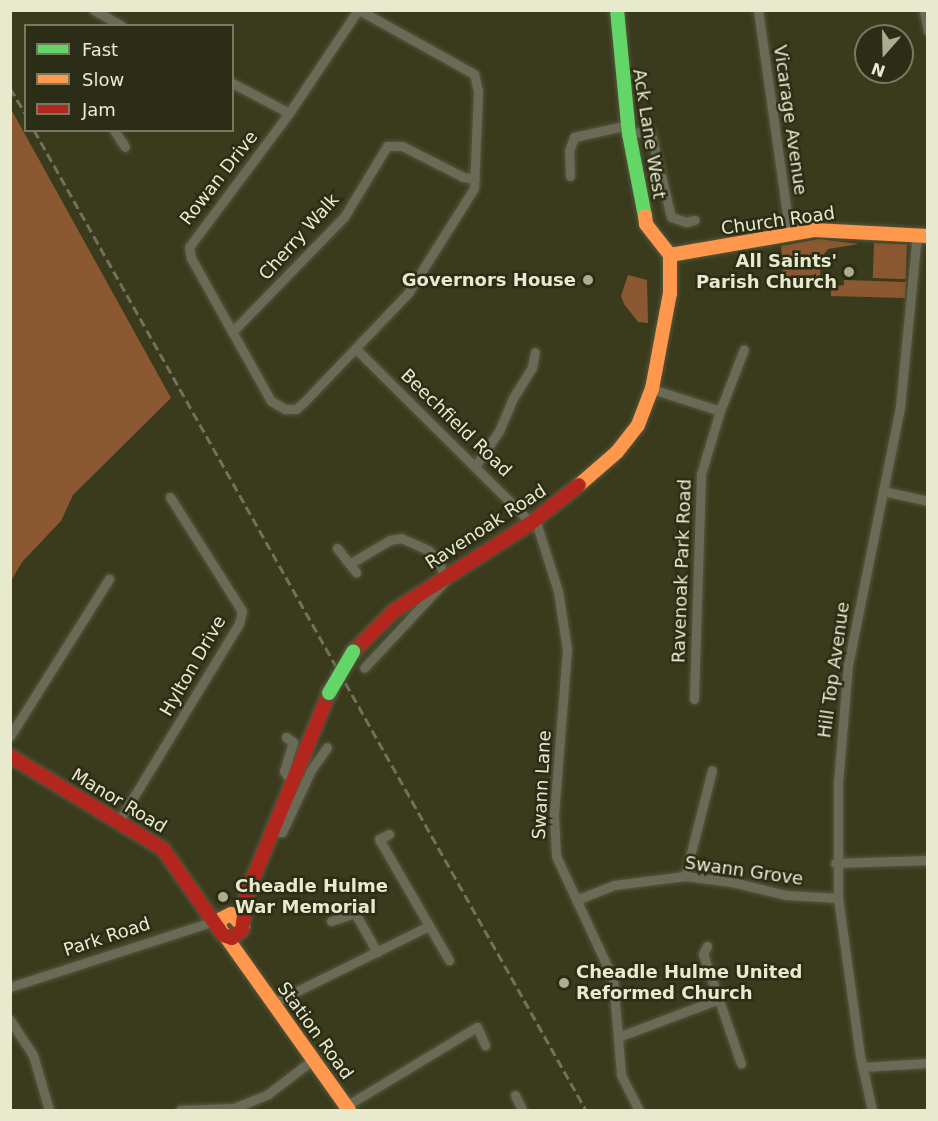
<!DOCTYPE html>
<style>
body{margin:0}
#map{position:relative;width:938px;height:1121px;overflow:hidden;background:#3a3b1c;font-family:"DejaVu Sans",sans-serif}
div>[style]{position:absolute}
.green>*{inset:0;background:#8b5832;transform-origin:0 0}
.roads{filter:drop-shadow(0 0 2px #55563e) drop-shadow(0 0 2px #55563e)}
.street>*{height:9px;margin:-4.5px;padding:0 4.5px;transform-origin:4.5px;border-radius:4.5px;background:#6a6b56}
.fast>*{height:14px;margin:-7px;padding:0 7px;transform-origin:7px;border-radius:7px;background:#63d668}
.slow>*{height:14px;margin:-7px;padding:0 7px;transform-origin:7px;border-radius:7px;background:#ff974d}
.jam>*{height:14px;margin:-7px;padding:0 7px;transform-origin:7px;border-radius:7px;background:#b3261e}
.rail>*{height:3px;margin-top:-1.5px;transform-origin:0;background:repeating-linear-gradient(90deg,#71715d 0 9px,transparent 0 13.5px)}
.bridges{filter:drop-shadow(0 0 2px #55563e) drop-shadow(0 0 2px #55563e)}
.fast-bridge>*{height:14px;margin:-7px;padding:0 7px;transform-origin:7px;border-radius:7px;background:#63d668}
.dots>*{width:16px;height:16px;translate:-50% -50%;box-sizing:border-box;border:3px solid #2c2d16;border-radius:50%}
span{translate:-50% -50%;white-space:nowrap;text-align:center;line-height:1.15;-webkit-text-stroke:5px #2c2d16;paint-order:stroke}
.street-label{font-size:18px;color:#e8eace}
.poi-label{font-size:18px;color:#e8eace;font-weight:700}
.right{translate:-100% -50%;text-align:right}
.left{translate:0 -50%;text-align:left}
.frame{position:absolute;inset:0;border:12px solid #e8eace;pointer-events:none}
.legend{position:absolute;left:24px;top:24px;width:210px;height:108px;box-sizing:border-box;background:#2c2d16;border:2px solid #777960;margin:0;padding:8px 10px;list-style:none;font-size:18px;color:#e8eace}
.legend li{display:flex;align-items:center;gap:12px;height:30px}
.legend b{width:30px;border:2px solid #777960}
.north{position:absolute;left:854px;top:24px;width:60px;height:60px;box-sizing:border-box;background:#2c2d16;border:2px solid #777960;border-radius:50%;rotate:200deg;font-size:16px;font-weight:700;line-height:24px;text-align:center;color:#e8eace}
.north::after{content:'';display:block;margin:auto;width:21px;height:27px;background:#abad90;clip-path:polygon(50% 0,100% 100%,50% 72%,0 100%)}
</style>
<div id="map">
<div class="green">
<i style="clip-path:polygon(11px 109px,171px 398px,73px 495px,61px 521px,22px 562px,11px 581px)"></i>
<i style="clip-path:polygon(819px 239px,859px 244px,828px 249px,821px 258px,820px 277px,784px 287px,781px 246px)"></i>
<i style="left:874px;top:243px;width:33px;height:35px;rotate:2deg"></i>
<i style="clip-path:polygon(628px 275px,647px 280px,648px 323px,638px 322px,624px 304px,621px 296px)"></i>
<i style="clip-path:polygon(844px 280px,906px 282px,905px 298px,831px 296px,831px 287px,844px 285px)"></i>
</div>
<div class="roads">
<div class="street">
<i style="left:94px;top:10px;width:32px;rotate:30deg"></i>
<i style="left:358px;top:10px;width:124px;rotate:123.8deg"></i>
<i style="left:289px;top:113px;width:167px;rotate:126.7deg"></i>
<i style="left:189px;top:247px;width:11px;rotate:80deg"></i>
<i style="left:191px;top:258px;width:164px;rotate:60.8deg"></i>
<i style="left:271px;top:401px;width:16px;rotate:30deg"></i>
<i style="left:285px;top:409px;width:11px"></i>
<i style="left:296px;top:409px;width:9px;rotate:-41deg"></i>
<i style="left:303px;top:403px;width:152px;rotate:-46.3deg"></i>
<i style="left:408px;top:293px;width:124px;rotate:-57.8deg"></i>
<i style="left:474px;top:188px;width:97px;rotate:-87.6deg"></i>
<i style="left:478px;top:91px;width:17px;rotate:-103deg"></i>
<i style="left:474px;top:74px;width:132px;rotate:-150.9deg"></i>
<i style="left:758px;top:10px;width:226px;rotate:81.9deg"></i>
<i style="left:924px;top:10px;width:21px;rotate:79deg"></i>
<i style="left:232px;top:83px;width:64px;rotate:27.8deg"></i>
<i style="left:114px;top:130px;width:20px;rotate:57deg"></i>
<i style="left:629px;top:134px;width:21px;rotate:-11deg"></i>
<i style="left:650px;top:130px;width:89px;rotate:76.4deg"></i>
<i style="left:671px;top:217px;width:16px;rotate:18deg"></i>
<i style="left:686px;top:222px;width:9px;rotate:-13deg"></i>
<i style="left:570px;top:176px;width:25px;rotate:-92deg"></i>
<i style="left:569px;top:151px;width:15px;rotate:-70deg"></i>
<i style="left:574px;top:137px;width:55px;rotate:-12.5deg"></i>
<i style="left:232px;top:332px;width:161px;rotate:-45.8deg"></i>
<i style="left:344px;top:217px;width:83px;rotate:-58.8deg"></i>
<i style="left:387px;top:146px;width:15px"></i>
<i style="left:402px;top:146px;width:68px;rotate:26.9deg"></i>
<i style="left:463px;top:177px;width:12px;rotate:9deg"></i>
<i style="left:356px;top:349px;width:247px;rotate:44.8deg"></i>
<i style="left:652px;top:389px;width:71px;rotate:17.9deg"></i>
<i style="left:720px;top:411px;width:66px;rotate:106.8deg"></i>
<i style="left:701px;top:474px;width:225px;rotate:91.8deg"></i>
<i style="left:720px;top:411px;width:66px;rotate:-68.8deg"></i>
<i style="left:476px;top:465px;width:41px;rotate:-55.9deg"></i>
<i style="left:499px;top:431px;width:36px;rotate:-67deg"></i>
<i style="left:513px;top:398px;width:36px;rotate:-58deg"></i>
<i style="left:532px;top:367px;width:15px;rotate:-79deg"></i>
<i style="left:883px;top:491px;width:46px;rotate:12.5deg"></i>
<i style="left:535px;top:519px;width:76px;rotate:72.3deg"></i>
<i style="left:558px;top:591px;width:59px;rotate:81.2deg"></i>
<i style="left:567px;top:649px;width:168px;rotate:94.5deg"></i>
<i style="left:554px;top:816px;width:40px;rotate:87.1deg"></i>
<i style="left:556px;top:856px;width:136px;rotate:65.1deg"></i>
<i style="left:613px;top:979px;width:96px;rotate:85.2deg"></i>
<i style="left:621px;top:1075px;width:39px;rotate:63deg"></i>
<i style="left:337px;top:548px;width:31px;rotate:52deg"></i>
<i style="left:351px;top:563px;width:45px;rotate:-30.5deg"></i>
<i style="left:390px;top:540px;width:11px;rotate:-10deg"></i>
<i style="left:401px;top:538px;width:30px;rotate:24deg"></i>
<i style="left:428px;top:550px;width:12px;rotate:42deg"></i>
<i style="left:437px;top:558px;width:24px;rotate:68deg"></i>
<i style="left:446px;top:580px;width:120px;rotate:133deg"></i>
<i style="left:10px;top:736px;width:186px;rotate:-57.8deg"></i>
<i style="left:286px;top:737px;width:9px;rotate:36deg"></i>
<i style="left:293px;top:742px;width:30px;rotate:107deg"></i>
<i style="left:284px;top:771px;width:14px;rotate:54deg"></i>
<i style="left:119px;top:821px;width:231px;rotate:-58.7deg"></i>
<i style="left:239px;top:624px;width:13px;rotate:-77deg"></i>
<i style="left:242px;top:611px;width:135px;rotate:-122.3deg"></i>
<i style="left:270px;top:832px;width:12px"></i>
<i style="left:282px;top:832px;width:68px;rotate:-64.9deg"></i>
<i style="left:311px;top:770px;width:28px;rotate:-55deg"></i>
<i style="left:389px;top:834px;width:11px;rotate:153deg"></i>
<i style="left:379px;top:839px;width:140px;rotate:60deg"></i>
<i style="left:835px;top:863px;width:93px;rotate:-1.8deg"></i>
<i style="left:685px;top:876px;width:109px;rotate:-75.7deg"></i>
<i style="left:576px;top:900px;width:41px;rotate:-21.5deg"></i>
<i style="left:614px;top:885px;width:72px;rotate:-7.2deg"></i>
<i style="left:685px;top:876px;width:47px;rotate:7.3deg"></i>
<i style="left:732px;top:882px;width:56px;rotate:13.5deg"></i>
<i style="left:786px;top:895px;width:52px;rotate:3.3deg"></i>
<i style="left:331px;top:921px;width:25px;rotate:-18deg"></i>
<i style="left:355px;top:913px;width:45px;rotate:60.6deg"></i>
<i style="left:707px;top:946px;width:9px;rotate:117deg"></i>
<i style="left:703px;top:954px;width:116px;rotate:70.9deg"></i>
<i style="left:10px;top:987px;width:214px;rotate:-17.9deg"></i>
<i style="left:273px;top:1003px;width:172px;rotate:-26.3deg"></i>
<i style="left:10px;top:1020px;width:42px;rotate:56.7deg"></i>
<i style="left:33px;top:1055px;width:57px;rotate:73.8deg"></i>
<i style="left:618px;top:1037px;width:108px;rotate:-20.6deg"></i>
<i style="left:862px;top:1067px;width:66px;rotate:-3.5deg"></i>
<i style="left:515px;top:1095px;width:17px;rotate:65deg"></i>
<i style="left:346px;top:1106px;width:153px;rotate:-31.1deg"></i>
<i style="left:477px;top:1027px;width:20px;rotate:66deg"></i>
<i style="left:180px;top:1110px;width:54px;rotate:-2.1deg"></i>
<i style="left:234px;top:1108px;width:37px;rotate:-22deg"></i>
<i style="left:268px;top:1094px;width:59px;rotate:-37.5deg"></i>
<i style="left:872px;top:1110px;width:55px;rotate:-102.5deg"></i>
<i style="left:860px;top:1056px;width:160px;rotate:-97.9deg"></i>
<i style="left:838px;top:898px;width:115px;rotate:-90deg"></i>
<i style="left:838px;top:783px;width:118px;rotate:-85.2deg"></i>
<i style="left:848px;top:665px;width:263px;rotate:-78.6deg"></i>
<i style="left:900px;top:407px;width:173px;rotate:-84.4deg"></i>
</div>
<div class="fast">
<i style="left:617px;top:10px;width:125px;rotate:84.5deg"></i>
<i style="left:629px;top:134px;width:84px;rotate:79deg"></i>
</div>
<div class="slow">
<i style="left:670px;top:255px;width:146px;rotate:-9.8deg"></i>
<i style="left:814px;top:230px;width:114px;rotate:3deg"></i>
<i style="left:579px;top:485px;width:50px;rotate:-41deg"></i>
<i style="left:617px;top:452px;width:34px;rotate:-52deg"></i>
<i style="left:638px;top:425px;width:39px;rotate:-69deg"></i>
<i style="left:652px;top:389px;width:98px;rotate:-79.4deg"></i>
<i style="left:670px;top:293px;width:38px;rotate:-90deg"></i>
<i style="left:670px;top:255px;width:39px;rotate:-128deg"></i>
<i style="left:646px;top:224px;width:8px;rotate:-97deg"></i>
<i style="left:243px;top:926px;width:17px;rotate:-135deg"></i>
<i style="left:231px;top:914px;width:11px;rotate:153deg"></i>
<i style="left:221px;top:919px;width:8px;rotate:104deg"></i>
<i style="left:219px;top:927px;width:224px;rotate:54.6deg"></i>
</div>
<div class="jam">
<i style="left:353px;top:652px;width:59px;rotate:-45deg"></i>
<i style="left:395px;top:610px;width:161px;rotate:-32.6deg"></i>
<i style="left:531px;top:523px;width:61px;rotate:-38.4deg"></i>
<i style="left:10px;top:756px;width:179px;rotate:31.3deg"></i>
<i style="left:163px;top:849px;width:100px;rotate:55.2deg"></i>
<i style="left:223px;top:935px;width:9px;rotate:18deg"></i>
<i style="left:232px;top:938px;width:13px;rotate:-39deg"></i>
<i style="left:242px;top:930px;width:37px;rotate:-82deg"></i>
<i style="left:247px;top:893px;width:216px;rotate:-67.7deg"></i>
</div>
</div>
<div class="rail">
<i style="left:10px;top:88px;width:31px;rotate:59deg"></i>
<i style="left:34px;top:130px;width:1125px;rotate:60.61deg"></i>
</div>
<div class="bridges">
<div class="fast-bridge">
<i style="left:329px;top:693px;width:48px;rotate:-59.7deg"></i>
</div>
</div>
<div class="dots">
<i style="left:849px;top:272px;background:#abad90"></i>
<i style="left:588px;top:280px;background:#abad90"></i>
<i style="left:223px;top:897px;background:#abad90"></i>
<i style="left:564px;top:983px;background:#abad90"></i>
</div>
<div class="street-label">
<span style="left:790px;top:120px;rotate:82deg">Vicarage Avenue</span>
<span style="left:649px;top:134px;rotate:81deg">Ack Lane West</span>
<span style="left:219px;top:178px;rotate:-52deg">Rowan Drive</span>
<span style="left:778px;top:221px;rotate:-8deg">Church Road</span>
<span style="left:299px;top:237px;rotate:-48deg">Cherry Walk</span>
<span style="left:456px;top:423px;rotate:44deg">Beechfield Road</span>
<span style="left:486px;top:527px;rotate:-33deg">Ravenoak Road</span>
<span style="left:682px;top:571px;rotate:-88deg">Ravenoak Park Road</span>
<span style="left:193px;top:666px;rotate:-60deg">Hylton Drive</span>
<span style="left:834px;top:670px;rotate:-82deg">Hill Top Avenue</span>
<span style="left:542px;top:785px;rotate:-87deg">Swann Lane</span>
<span style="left:119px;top:801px;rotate:31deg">Manor Road</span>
<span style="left:744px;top:871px;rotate:8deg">Swann Grove</span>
<span style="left:107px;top:937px;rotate:-18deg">Park Road</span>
<span style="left:315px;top:1031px;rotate:54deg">Station Road</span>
</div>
<div class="poi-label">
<span class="right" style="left:837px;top:272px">All Saints'<br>Parish Church</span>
<span class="right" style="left:576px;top:280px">Governors House</span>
<span class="left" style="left:235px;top:897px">Cheadle Hulme<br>War Memorial</span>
<span class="left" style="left:576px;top:983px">Cheadle Hulme United<br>Reformed Church</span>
</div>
<div class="frame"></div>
<ul class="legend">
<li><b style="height:8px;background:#63d668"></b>Fast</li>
<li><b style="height:8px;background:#ff974d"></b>Slow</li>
<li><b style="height:8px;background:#b3261e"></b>Jam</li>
</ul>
<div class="north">N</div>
</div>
